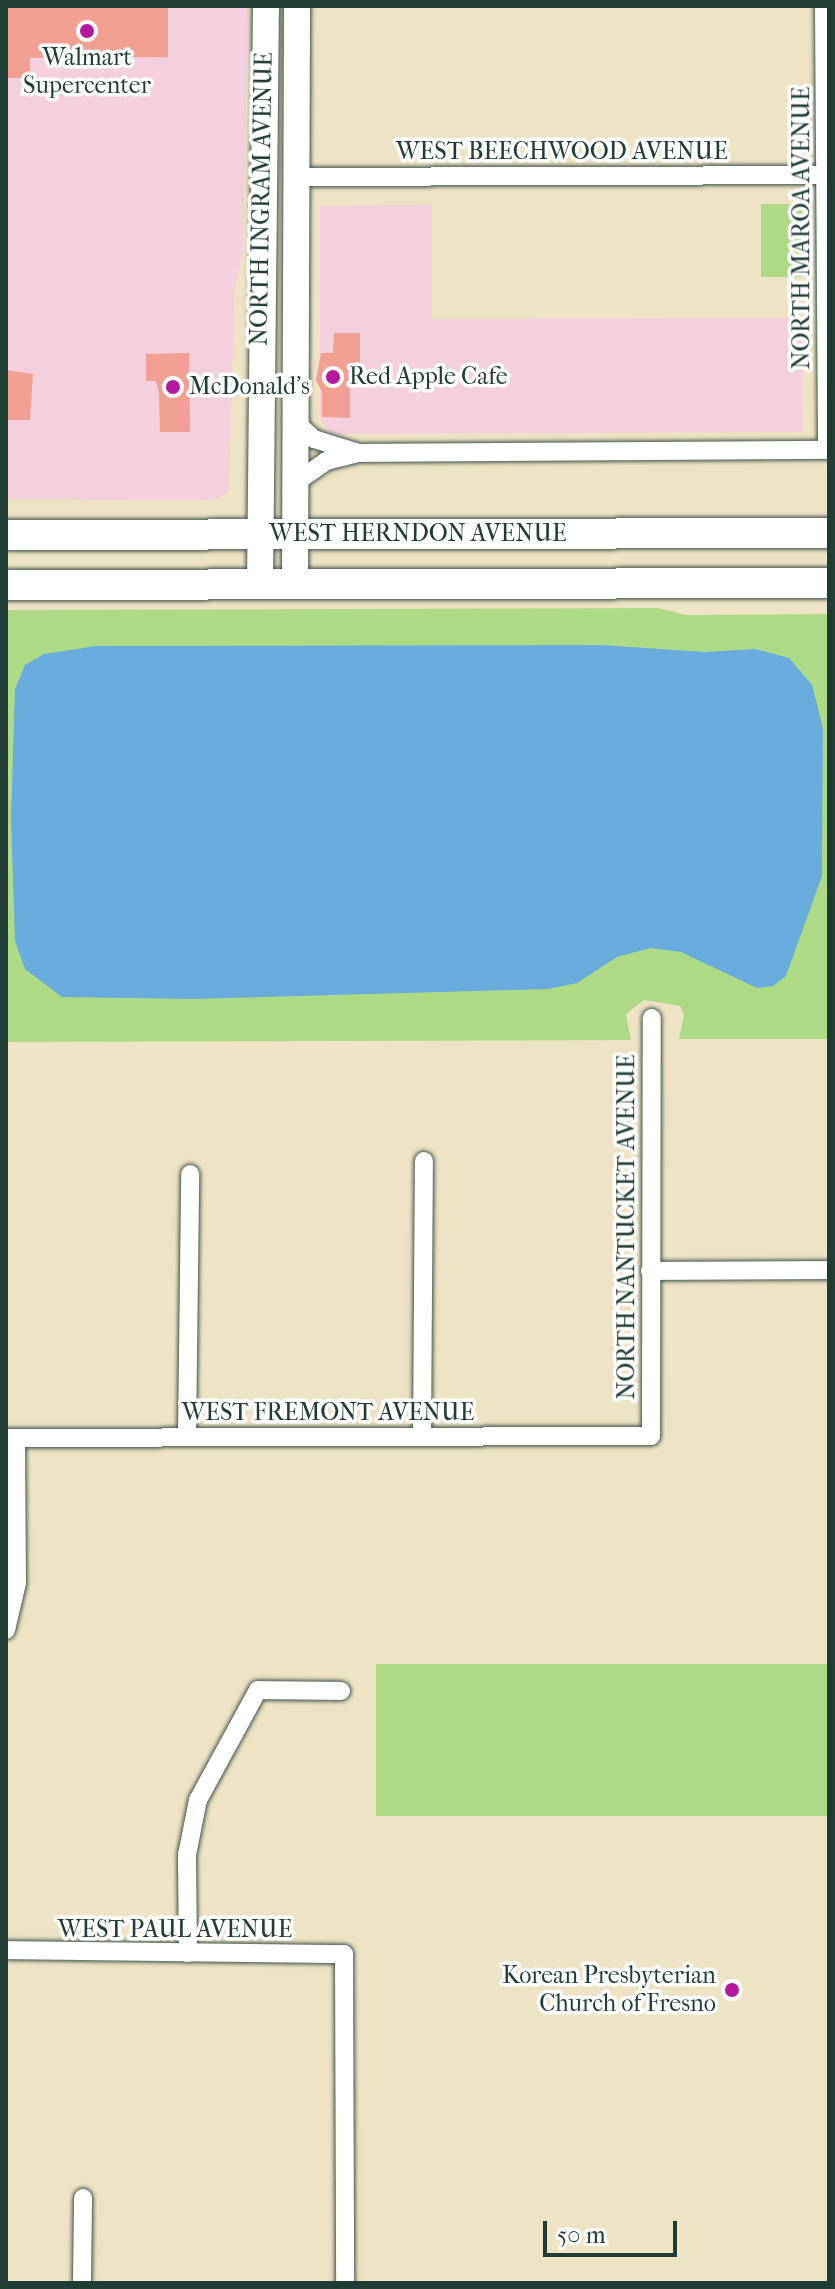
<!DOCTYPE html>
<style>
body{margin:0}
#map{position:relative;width:835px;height:2289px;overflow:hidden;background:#efe3c5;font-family:"IM FELL French Canon",serif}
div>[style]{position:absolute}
.built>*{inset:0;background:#f4cfdd}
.green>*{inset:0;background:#aeda86;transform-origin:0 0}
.water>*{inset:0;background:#68abdd}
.building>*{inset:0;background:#f1a091}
.roads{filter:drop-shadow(0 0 2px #3e564a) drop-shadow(0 0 2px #3e564a)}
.street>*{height:18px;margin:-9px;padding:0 9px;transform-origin:9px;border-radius:9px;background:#fff}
.secondary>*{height:26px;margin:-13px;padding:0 13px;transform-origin:13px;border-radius:13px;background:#fff}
.primary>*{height:30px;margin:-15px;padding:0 15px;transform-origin:15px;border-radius:15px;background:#fff}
.dots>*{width:22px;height:22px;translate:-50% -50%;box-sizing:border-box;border:4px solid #fff;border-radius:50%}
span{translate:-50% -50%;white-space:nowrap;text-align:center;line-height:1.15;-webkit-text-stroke:7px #fff;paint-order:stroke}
.poi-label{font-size:24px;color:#1f3d34}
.left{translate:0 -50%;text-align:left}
.right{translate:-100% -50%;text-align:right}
.street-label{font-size:24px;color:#1f3d34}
.frame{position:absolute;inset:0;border:8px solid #1f3d34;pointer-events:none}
.scale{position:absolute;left:543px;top:2221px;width:134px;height:36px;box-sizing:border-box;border:4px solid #1f3d34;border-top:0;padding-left:10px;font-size:24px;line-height:28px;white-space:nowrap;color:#1f3d34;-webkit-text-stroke:6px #fff;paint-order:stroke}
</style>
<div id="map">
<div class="built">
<i style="clip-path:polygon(6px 6px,248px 6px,243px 251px,234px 293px,229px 491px,215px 500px,6px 499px)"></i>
<i style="clip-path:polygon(432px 205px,432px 319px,802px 318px,803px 432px,333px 434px,320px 420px,320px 206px)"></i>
</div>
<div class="green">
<i style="left:761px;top:204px;width:41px;height:73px"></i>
<i style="clip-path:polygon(658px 608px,686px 615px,829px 614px,829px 1039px,679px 1039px,684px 1015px,680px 1006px,644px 1000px,626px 1014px,631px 1040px,6px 1042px,6px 610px)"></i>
<i style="left:829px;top:1664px;width:152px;height:453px;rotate:90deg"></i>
</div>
<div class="water">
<i style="clip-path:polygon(600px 645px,705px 652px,755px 649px,789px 658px,812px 685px,823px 728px,822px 876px,786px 976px,773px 986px,757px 988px,681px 952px,650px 948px,617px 957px,577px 983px,548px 989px,193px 999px,62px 997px,25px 969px,15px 941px,11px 819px,15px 689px,25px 665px,44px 654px,96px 646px)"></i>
</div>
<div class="building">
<i style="clip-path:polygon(6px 6px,168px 6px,168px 57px,30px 58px,30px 78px,6px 78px)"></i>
<i style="clip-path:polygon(334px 333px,360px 333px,360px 374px,350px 374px,350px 418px,322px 417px,322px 392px,316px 380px,321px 353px,333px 353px)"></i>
<i style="clip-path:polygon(189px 353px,190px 432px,160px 432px,159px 393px,156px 381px,146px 381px,146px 354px)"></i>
<i style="clip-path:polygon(6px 370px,33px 374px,30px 420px,6px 420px)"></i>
</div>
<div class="roads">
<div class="street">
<i style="left:824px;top:6px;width:444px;rotate:89.6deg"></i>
<i style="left:295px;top:177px;width:534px;rotate:-0.21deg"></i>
<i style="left:294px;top:421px;width:27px;rotate:42deg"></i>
<i style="left:314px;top:439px;width:47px;rotate:17.3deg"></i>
<i style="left:295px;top:483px;width:38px;rotate:-35deg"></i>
<i style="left:326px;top:461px;width:34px;rotate:-14deg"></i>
<i style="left:359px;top:453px;width:470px;rotate:-0.4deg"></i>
<i style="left:650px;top:1271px;width:179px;rotate:-0.3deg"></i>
<i style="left:422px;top:1436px;width:275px;rotate:-89.6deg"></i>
<i style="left:187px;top:1437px;width:263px;rotate:-89.3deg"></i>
<i style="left:6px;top:1438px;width:645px;rotate:-0.18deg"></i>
<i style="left:651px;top:1436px;width:418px;rotate:-89.9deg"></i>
<i style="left:6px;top:1630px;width:48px;rotate:-76.8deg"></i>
<i style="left:17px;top:1583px;width:145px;rotate:-90.4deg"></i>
<i style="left:6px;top:1950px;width:338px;rotate:0.7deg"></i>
<i style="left:344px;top:1954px;width:329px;rotate:89.8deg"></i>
<i style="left:188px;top:1953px;width:98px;rotate:-90.6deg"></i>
<i style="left:187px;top:1855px;width:56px;rotate:-78.7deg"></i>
<i style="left:198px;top:1800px;width:125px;rotate:-61.4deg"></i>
<i style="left:258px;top:1690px;width:83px;rotate:0.7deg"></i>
<i style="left:82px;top:2283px;width:85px;rotate:-89.3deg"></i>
</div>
<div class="secondary">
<i style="left:295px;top:583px;width:577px;rotate:-89.8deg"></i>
<i style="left:260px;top:584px;width:578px;rotate:-89.41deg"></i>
</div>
<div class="primary">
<i style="left:6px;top:535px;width:823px;rotate:-0.14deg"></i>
<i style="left:6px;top:585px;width:823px;rotate:-0.14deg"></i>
</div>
</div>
<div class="dots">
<i style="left:87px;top:31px;background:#b5179e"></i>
<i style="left:333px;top:377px;background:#b5179e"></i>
<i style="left:173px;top:387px;background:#b5179e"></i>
<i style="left:732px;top:1990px;background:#b5179e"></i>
</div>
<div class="poi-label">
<span style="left:87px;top:72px">Walmart<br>Supercenter</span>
<span class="left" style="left:349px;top:377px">Red Apple Cafe</span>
<span class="left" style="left:189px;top:387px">McDonald's</span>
<span class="right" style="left:716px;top:1990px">Korean Presbyterian<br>Church of Fresno</span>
</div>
<div class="street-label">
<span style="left:562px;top:152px">WEST BEECHWOOD AVENUE</span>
<span style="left:262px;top:199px;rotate:-89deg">NORTH INGRAM AVENUE</span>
<span style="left:802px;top:228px;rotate:-90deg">NORTH MAROA AVENUE</span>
<span style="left:418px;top:534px">WEST HERNDON AVENUE</span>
<span style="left:627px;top:1227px;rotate:-90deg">NORTH NANTUCKET AVENUE</span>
<span style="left:328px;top:1413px">WEST FREMONT AVENUE</span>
<span style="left:175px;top:1930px">WEST PAUL AVENUE</span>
</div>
<div class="frame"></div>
<div class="scale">50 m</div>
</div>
